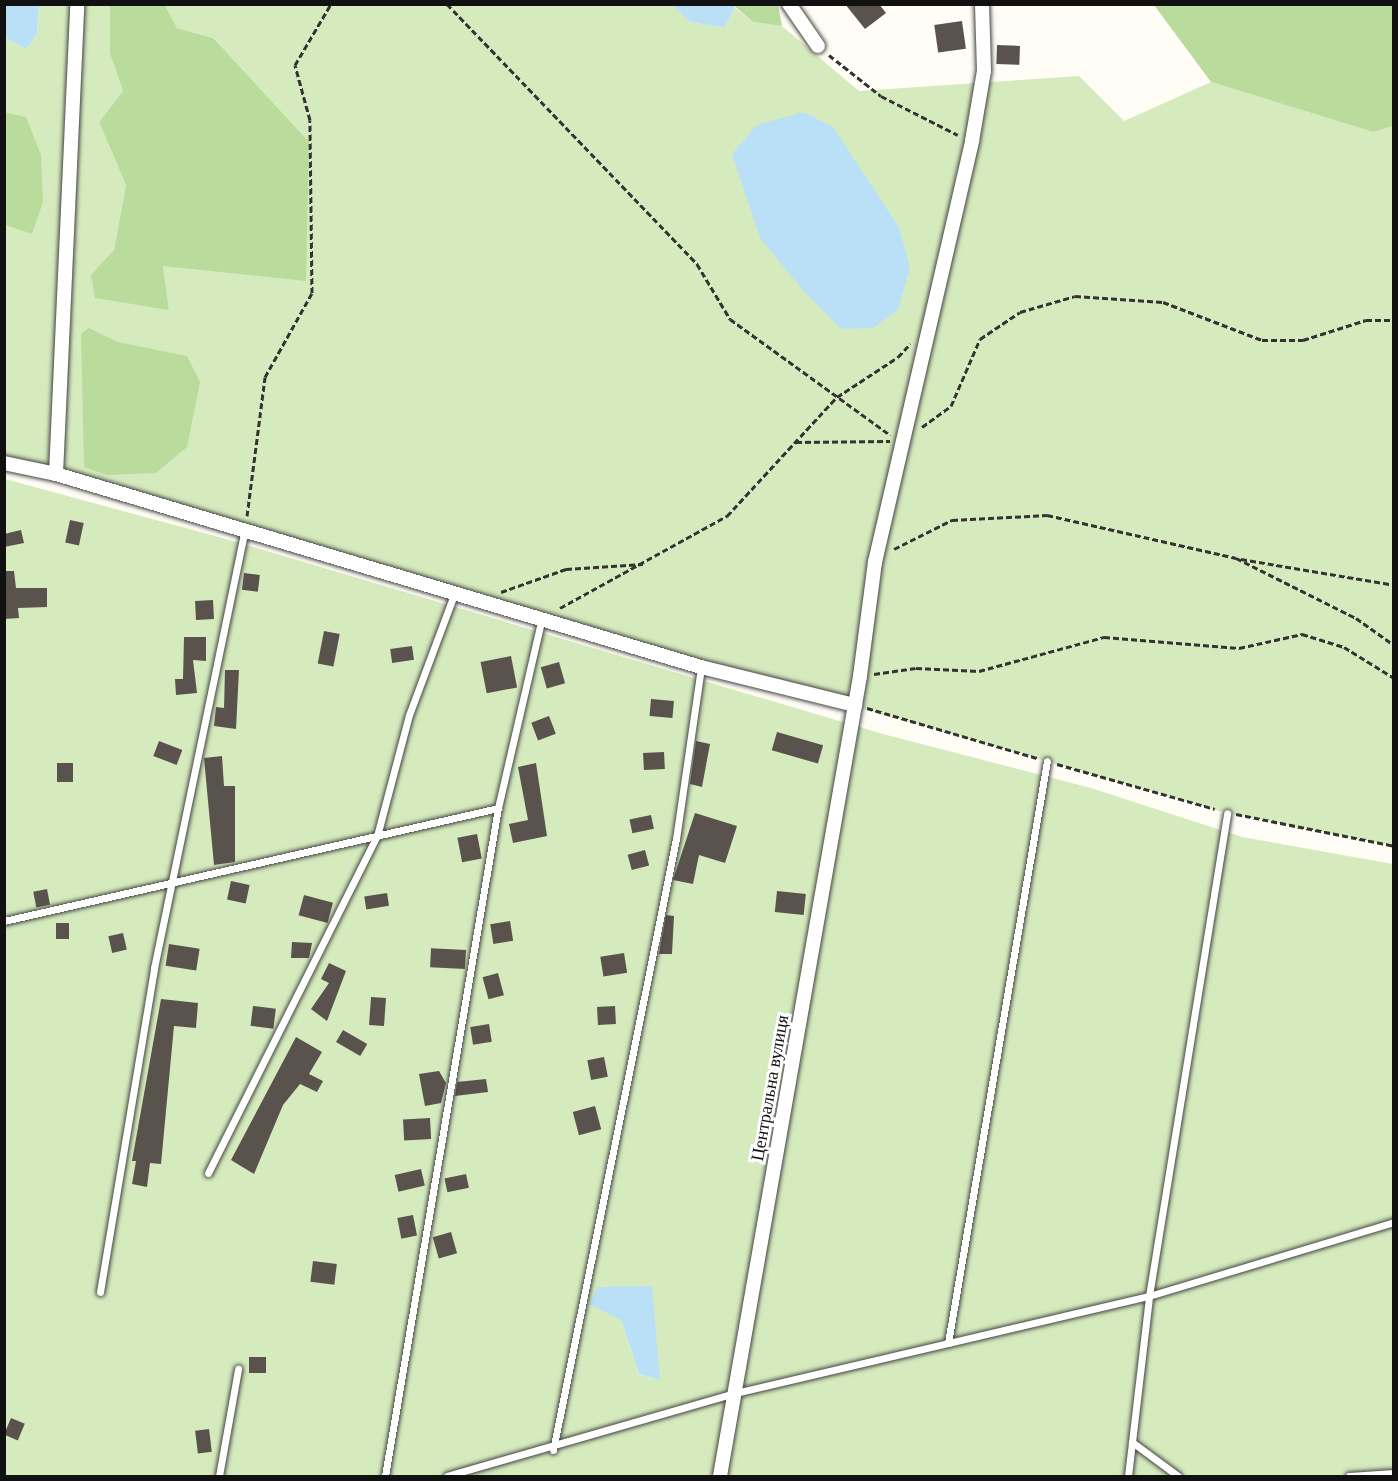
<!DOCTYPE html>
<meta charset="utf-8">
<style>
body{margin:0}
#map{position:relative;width:1398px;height:1481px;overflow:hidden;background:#fffdf5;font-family:Georgia,serif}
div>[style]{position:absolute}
.green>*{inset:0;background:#d5ebbd}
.forest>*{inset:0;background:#b9dc9c}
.water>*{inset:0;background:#b9e0f7}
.building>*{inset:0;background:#5a524d;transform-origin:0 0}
.path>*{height:3px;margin-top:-1.5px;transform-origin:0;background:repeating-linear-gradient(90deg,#333 0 6px,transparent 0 9px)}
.roads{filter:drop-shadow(0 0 2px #444) drop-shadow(0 0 2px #444)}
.lane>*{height:7px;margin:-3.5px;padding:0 3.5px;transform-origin:3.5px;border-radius:3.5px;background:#fff}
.street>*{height:14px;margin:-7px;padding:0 7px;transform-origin:7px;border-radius:7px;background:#fff}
span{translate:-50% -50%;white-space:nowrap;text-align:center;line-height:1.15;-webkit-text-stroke:6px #fff;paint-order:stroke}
.street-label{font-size:18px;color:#111}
.frame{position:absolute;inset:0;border:6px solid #111;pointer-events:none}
</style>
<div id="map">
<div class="green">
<i style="clip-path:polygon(evenodd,672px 4px,690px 22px,724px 28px,735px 8px,753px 22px,782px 26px,859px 91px,1079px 76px,1124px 121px,1211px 82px,1373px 132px,1393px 126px,1393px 846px,1227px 813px,5px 463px,5px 225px,32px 234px,26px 117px,5px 112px,5px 38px,26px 49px,37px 34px,39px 5px,110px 5px,110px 54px,123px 91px,99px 122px,126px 185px,114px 250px,169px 309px,163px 266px,195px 267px,213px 38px,177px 28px,165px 5px,672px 4px,804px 112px,833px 128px,899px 227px,804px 112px)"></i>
<i style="clip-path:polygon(evenodd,5px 479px,226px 539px,883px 734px,1091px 788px,1242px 837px,1393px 864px,1393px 1476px,5px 1476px,5px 479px,621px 1320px,660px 1380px,639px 1374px,621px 1320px)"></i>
</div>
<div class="forest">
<i style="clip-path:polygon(110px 5px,165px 5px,177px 28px,213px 38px,309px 142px,306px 281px,163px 266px,169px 310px,95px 298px,91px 275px,114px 250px,126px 185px,99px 122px,123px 91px,110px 54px)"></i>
<i style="clip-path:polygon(733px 5px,778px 5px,782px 26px,753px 22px)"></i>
<i style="clip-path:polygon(1154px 5px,1393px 5px,1393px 126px,1373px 132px,1211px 82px)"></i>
<i style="clip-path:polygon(5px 112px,26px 117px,41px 155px,43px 202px,32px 234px,5px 225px)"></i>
<i style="clip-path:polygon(89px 328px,118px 342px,187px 356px,200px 382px,187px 447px,156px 473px,107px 475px,84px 467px,81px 334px)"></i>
</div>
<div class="water">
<i style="clip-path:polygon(4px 5px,39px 5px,37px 34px,26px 49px,5px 38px)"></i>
<i style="clip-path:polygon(672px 5px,733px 5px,735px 8px,724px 28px,690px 22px)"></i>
<i style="clip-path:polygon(804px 112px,833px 127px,899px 227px,910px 267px,898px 310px,873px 328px,841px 329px,802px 289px,760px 238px,732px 154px,757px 125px)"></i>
<i style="clip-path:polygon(652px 1286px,660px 1380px,639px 1374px,621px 1320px,589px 1304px,598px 1287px)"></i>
</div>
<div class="building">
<i style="clip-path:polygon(845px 4px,879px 4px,886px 13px,865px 29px)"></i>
<i style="left:962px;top:21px;width:28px;height:28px;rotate:82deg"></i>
<i style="left:997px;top:45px;width:23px;height:19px;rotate:2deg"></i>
<i style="left:70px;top:520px;width:14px;height:23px;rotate:12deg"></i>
<i style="clip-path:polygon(21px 530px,24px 543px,4px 547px,4px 534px)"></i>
<i style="clip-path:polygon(4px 571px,14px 571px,16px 588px,47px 588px,47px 607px,18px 608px,19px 618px,4px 619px)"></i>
<i style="left:244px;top:573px;width:16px;height:17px;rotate:7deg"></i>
<i style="left:213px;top:600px;width:19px;height:18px;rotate:87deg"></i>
<i style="left:324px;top:631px;width:16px;height:33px;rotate:11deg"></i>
<i style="clip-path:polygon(184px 637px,206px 637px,206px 661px,193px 660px,197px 693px,176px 695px,175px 679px,183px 679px)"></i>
<i style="left:412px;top:646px;width:14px;height:22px;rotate:82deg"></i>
<i style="left:511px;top:656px;width:32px;height:31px;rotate:79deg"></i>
<i style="left:559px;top:662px;width:22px;height:19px;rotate:74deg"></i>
<i style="clip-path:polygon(225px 670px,239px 670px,236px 729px,214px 726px,216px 707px,224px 708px)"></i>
<i style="left:651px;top:699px;width:23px;height:17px;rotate:5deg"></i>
<i style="left:549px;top:716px;width:19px;height:19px;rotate:69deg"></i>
<i style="left:777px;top:732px;width:48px;height:19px;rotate:16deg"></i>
<i style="left:159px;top:741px;width:25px;height:16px;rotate:21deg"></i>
<i style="clip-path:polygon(696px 741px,710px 744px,702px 787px,690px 784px)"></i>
<i style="left:664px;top:752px;width:17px;height:21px;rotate:87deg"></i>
<i style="clip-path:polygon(222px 756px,224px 786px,235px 786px,235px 862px,214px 865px,204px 758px)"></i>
<i style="left:57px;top:763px;width:16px;height:19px"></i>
<i style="clip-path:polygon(536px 763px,547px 836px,513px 843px,509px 824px,528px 820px,518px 767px)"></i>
<i style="clip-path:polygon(695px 813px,737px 826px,725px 863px,699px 855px,693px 884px,673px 880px)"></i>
<i style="left:651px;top:815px;width:14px;height:22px;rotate:78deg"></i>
<i style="left:477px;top:834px;width:25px;height:20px;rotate:79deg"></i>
<i style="left:645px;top:850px;width:16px;height:18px;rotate:75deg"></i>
<i style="left:231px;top:881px;width:19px;height:19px;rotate:12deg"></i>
<i style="left:47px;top:889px;width:16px;height:14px;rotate:79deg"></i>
<i style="left:777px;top:891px;width:29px;height:21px;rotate:6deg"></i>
<i style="left:387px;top:893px;width:13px;height:23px;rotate:81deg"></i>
<i style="left:304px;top:895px;width:30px;height:21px;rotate:15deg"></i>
<i style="clip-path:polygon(666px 915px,674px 916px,672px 954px,659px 954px)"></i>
<i style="left:510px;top:921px;width:20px;height:20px;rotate:81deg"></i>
<i style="left:56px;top:923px;width:13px;height:16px"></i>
<i style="left:123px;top:933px;width:17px;height:15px;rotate:77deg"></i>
<i style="clip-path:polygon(292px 942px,312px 943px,309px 958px,291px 958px)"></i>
<i style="left:169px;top:944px;width:31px;height:22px;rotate:9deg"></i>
<i style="left:466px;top:950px;width:19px;height:35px;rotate:93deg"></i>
<i style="left:624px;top:953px;width:20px;height:24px;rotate:81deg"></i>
<i style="clip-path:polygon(329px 963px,346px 971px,327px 1021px,311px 1009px,329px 983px,321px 979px)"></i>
<i style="left:498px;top:973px;width:23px;height:16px;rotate:75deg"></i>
<i style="left:371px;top:997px;width:15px;height:28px;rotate:4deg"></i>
<i style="clip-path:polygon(161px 999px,198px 1003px,196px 1028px,174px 1026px,161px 1164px,150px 1163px,147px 1187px,132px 1184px,136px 1161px,132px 1161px)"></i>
<i style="left:253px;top:1006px;width:23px;height:20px;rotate:7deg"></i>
<i style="left:615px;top:1006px;width:18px;height:18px;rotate:87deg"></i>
<i style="left:489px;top:1024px;width:18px;height:19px;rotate:81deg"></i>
<i style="left:343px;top:1030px;width:28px;height:14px;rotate:30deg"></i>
<i style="clip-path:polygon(296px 1037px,322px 1052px,309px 1074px,323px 1081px,317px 1092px,300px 1084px,283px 1105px,254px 1174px,231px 1160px)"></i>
<i style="left:604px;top:1057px;width:20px;height:17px;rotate:79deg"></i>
<i style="clip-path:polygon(439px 1071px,446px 1083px,441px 1103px,425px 1106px,419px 1074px)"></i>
<i style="clip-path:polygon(486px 1079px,488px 1092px,455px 1096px,457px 1082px)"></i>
<i style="left:595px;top:1106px;width:24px;height:23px;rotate:75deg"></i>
<i style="left:430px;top:1118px;width:21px;height:27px;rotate:87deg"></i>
<i style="left:421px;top:1169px;width:17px;height:27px;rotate:77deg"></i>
<i style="left:466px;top:1174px;width:14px;height:22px;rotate:78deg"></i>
<i style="left:413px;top:1215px;width:21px;height:16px;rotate:79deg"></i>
<i style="left:451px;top:1232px;width:22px;height:19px;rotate:74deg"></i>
<i style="left:313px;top:1261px;width:24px;height:21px;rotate:7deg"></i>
<i style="left:249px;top:1357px;width:17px;height:16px"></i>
<i style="left:11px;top:1418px;width:15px;height:18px;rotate:23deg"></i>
<i style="left:209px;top:1429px;width:23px;height:14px;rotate:83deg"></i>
</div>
<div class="path">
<i style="left:447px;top:4px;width:361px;rotate:46.1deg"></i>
<i style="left:697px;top:264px;width:64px;rotate:59deg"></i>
<i style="left:730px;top:319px;width:198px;rotate:35.9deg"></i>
<i style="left:829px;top:55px;width:66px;rotate:38.3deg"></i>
<i style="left:881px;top:96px;width:86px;rotate:26.9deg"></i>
<i style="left:922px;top:427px;width:36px;rotate:-36deg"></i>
<i style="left:951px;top:406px;width:73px;rotate:-66.6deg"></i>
<i style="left:980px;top:339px;width:48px;rotate:-34deg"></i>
<i style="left:1020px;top:312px;width:57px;rotate:-16.2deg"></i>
<i style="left:1075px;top:296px;width:88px;rotate:3.9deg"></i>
<i style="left:1163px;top:302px;width:106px;rotate:21deg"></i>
<i style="left:1262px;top:340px;width:41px"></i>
<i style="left:1303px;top:340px;width:66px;rotate:-17.6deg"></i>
<i style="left:1366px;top:320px;width:28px"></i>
<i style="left:796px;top:442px;width:94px;rotate:-0.6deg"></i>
<i style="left:247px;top:516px;width:140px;rotate:-82.6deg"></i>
<i style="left:265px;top:377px;width:96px;rotate:-60.8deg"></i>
<i style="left:312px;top:293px;width:173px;rotate:-90.7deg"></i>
<i style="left:310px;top:120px;width:57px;rotate:-105.3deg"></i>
<i style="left:295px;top:65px;width:71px;rotate:-59.5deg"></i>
<i style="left:894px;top:549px;width:65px;rotate:-26.6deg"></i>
<i style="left:952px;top:520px;width:95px;rotate:-3deg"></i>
<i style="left:1047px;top:515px;width:194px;rotate:12.8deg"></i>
<i style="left:1236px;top:558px;width:134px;rotate:26.6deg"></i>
<i style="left:1356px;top:618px;width:47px;rotate:35.4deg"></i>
<i style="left:1241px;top:559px;width:155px;rotate:9.6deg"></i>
<i style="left:501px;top:592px;width:69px;rotate:-19.5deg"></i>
<i style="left:566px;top:569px;width:77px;rotate:-3.7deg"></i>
<i style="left:560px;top:608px;width:191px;rotate:-28.9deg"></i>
<i style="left:727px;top:516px;width:162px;rotate:-47.3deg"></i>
<i style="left:837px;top:397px;width:73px;rotate:-33.3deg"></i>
<i style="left:898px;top:357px;width:18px;rotate:-47deg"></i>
<i style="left:874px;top:674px;width:42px;rotate:-8.1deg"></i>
<i style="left:916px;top:668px;width:63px;rotate:2.7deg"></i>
<i style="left:979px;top:671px;width:130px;rotate:-15.2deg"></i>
<i style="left:1104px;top:637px;width:135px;rotate:4.7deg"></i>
<i style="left:1239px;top:648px;width:65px;rotate:-12.5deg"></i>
<i style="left:1302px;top:634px;width:44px;rotate:17.2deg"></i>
<i style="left:1344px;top:647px;width:59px;rotate:31.8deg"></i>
<i style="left:867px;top:708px;width:177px;rotate:16.4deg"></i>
<i style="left:1057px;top:764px;width:164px;rotate:15.9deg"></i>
<i style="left:1236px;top:814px;width:161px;rotate:11.4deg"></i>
</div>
<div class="roads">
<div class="lane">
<i style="left:4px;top:921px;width:507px;rotate:-12.88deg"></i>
<i style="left:208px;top:1173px;width:377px;rotate:-63.4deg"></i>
<i style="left:377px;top:836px;width:125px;rotate:-75.2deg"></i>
<i style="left:409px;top:715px;width:131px;rotate:-69.5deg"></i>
<i style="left:100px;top:1292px;width:328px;rotate:-80.5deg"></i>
<i style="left:154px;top:968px;width:447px;rotate:-78.3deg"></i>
<i style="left:948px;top:1343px;width:590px;rotate:-80.35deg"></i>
<i style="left:1132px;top:1442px;width:57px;rotate:36.5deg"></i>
<i style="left:553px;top:1450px;width:623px;rotate:-78.62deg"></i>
<i style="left:676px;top:839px;width:174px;rotate:-81.7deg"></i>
<i style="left:219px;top:1476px;width:109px;rotate:-79.9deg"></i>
<i style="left:385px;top:1476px;width:677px;rotate:-80.4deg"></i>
<i style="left:498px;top:808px;width:195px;rotate:-77deg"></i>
<i style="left:447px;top:1476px;width:300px;rotate:-16.1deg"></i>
<i style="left:735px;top:1393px;width:425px;rotate:-13.2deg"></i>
<i style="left:1149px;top:1296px;width:256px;rotate:-16.8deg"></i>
<i style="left:1128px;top:1476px;width:181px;rotate:-83.3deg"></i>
<i style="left:1149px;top:1296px;width:489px;rotate:-80.8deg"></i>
<i style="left:1349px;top:1476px;width:45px;rotate:-3.8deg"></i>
</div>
<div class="street">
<i style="left:789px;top:4px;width:51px;rotate:55.4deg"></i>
<i style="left:4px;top:463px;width:53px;rotate:11.9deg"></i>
<i style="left:56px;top:474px;width:673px;rotate:16.66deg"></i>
<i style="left:701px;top:667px;width:159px;rotate:13.9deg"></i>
<i style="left:56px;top:474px;width:470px;rotate:-87.4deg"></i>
<i style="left:720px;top:1476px;width:812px;rotate:-80.07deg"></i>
<i style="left:860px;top:676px;width:115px;rotate:-82.5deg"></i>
<i style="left:875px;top:562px;width:432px;rotate:-77deg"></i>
<i style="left:972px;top:141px;width:71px;rotate:-80.3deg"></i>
<i style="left:984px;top:71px;width:67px;rotate:-91.7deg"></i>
</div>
</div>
<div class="street-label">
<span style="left:770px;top:1088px;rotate:-80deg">Центральна вулиця</span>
</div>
<div class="frame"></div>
</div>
